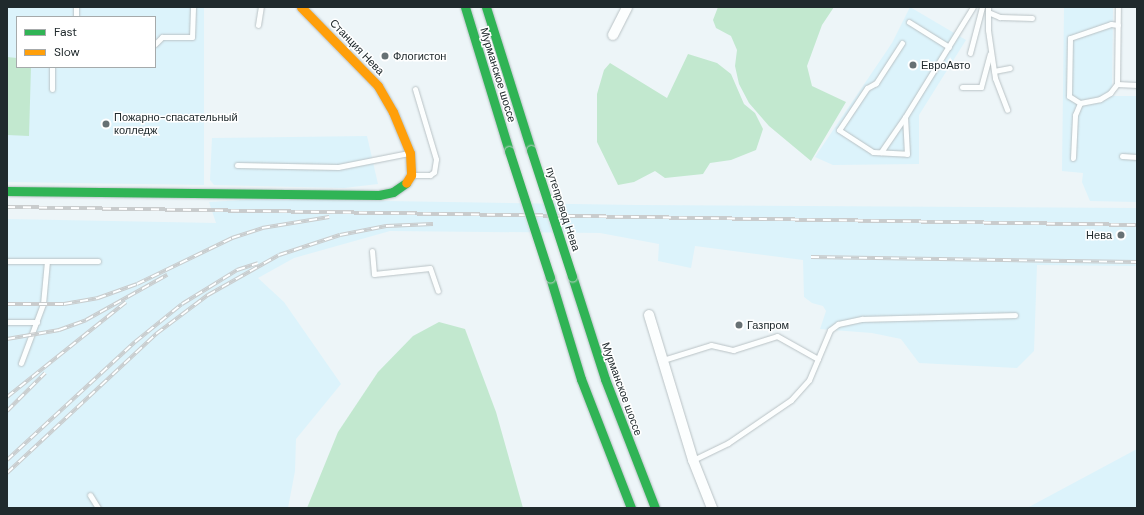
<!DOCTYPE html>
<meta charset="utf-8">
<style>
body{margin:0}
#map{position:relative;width:1144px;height:515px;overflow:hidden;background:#edf5f8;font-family:"DM Sans",sans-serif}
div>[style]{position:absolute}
.built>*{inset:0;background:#dcf3fb}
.green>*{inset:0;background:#c2e8cf}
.roads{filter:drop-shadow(0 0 1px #b9c2c5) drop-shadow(0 0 1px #b9c2c5)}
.lane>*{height:5px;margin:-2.5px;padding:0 2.5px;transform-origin:2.5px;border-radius:2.5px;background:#fcfefe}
.street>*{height:10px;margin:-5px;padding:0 5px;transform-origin:5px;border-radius:5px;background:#fcfefe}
.fast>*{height:9px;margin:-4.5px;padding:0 4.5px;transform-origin:4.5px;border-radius:4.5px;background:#30b455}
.slow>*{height:9px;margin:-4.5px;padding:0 4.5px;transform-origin:4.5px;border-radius:4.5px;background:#ff9f0a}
.rail>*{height:4px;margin-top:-2px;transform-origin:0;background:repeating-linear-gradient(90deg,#fff 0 8px,#c9cccd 0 16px);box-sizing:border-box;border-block:1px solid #c9cccd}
.bridges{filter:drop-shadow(0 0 1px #ccd0d3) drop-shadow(0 0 1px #ccd0d3)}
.fast-bridge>*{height:9px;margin:-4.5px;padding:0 4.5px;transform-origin:4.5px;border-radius:4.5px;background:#30b455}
.dots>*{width:11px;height:11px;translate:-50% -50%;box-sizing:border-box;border:2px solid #fff;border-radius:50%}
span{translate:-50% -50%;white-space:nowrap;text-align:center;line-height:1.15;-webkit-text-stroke:3px #fff;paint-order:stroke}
.street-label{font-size:11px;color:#202a2d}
.poi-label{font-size:11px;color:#202a2d}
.left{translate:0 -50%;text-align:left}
.right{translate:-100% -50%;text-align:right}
.frame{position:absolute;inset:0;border:8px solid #202a2d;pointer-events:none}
.legend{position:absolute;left:16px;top:16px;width:140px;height:52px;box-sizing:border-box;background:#fff;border:1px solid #a6aaab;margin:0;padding:5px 7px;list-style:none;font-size:12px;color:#202a2d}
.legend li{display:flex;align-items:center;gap:8px;height:20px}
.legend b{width:20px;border:1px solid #a6aaab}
</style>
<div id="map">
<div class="built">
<i style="clip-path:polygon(evenodd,7px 7px,204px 7px,204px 185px,7px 182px,7px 7px,17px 17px,155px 17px,155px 67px,17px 67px,17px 17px)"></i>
<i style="clip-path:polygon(910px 7px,966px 40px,919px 115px,919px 164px,833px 165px,815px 157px,892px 43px)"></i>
<i style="clip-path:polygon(1064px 7px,1113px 7px,1112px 96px,1137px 96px,1137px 202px,1090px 201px,1082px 182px,1083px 173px,1062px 171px)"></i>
<i style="clip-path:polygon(367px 136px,378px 184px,344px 188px,214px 185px,210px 180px,212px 138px)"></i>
<i style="clip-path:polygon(260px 199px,637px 205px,1137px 208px,1137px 266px,1037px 265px,1034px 351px,1017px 368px,919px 363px,901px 339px,872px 333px,820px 329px,826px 311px,823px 306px,812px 303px,804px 297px,803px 260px,695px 246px,691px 268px,658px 261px,659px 244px,600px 233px,390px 231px,294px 258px,258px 278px,284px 302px,341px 384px,296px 439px,295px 471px,288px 508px,7px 508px,7px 219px,216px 223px,209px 202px)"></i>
<i style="clip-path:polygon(1137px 449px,1137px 508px,1027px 508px)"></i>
</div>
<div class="green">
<i style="clip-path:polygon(718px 7px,834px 7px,822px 25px,807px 66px,812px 86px,846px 102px,811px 161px,769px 126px,749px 103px,739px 84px,735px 66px,737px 50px,731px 36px,716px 28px,713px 20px)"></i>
<i style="clip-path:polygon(688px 54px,717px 63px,731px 74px,744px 104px,755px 113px,763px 129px,756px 150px,731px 160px,710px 163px,703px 174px,665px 178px,655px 171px,634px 182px,618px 185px,597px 142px,597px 94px,604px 70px,610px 63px,667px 98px)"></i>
<i style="clip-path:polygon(7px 57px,17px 58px,17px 67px,31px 67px,29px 136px,7px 135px)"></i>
<i style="clip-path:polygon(439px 322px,465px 329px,496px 412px,523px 508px,307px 508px,338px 432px,378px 372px,413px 336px)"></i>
</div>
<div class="roads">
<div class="lane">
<i style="left:988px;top:7px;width:23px;rotate:90deg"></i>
<i style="left:988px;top:30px;width:49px;rotate:81.7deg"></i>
<i style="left:995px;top:78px;width:34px;rotate:69deg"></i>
<i style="left:988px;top:12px;width:13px;rotate:23deg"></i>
<i style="left:1000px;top:17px;width:32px;rotate:2deg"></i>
<i style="left:76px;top:17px;width:10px;rotate:-90deg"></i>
<i style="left:909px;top:22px;width:47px;rotate:32deg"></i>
<i style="left:258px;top:25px;width:18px;rotate:-81deg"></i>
<i style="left:902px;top:43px;width:48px;rotate:123deg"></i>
<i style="left:876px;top:83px;width:10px;rotate:151deg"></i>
<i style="left:867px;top:88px;width:50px;rotate:123.7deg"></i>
<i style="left:839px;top:130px;width:40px;rotate:32.9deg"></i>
<i style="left:873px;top:152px;width:34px;rotate:3deg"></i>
<i style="left:907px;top:154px;width:37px;rotate:-93deg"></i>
<i style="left:905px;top:117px;width:129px;rotate:-58.3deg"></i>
<i style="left:155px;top:44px;width:10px;rotate:-45deg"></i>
<i style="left:162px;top:37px;width:30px"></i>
<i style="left:192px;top:37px;width:30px;rotate:-88deg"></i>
<i style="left:970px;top:53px;width:48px;rotate:-75.4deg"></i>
<i style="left:994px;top:71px;width:16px;rotate:-11deg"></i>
<i style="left:1117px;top:84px;width:20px;rotate:3deg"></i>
<i style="left:962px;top:87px;width:19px"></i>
<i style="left:981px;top:87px;width:34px;rotate:-75deg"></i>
<i style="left:52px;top:89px;width:22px;rotate:-90deg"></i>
<i style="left:1080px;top:103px;width:13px;rotate:-148deg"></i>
<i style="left:1069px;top:96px;width:58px;rotate:-89deg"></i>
<i style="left:1070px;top:38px;width:43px;rotate:-18.9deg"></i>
<i style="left:1111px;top:24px;width:7px;rotate:8deg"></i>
<i style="left:881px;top:152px;width:42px;rotate:-55.6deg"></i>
<i style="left:1122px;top:156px;width:15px;rotate:4deg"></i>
<i style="left:1073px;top:158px;width:43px;rotate:-87.3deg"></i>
<i style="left:1075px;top:115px;width:13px;rotate:-67deg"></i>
<i style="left:1080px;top:103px;width:20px;rotate:-11deg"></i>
<i style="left:1100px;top:99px;width:12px;rotate:-31deg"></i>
<i style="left:1110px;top:93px;width:11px;rotate:-52deg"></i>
<i style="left:1117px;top:84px;width:77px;rotate:-89.3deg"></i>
<i style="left:237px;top:165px;width:101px;rotate:1.1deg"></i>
<i style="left:338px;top:167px;width:72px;rotate:-11.2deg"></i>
<i style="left:412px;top:175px;width:18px"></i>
<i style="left:430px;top:175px;width:5px;rotate:-37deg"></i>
<i style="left:434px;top:172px;width:13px;rotate:-81deg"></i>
<i style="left:436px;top:159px;width:73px;rotate:-106.7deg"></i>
<i style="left:372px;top:251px;width:23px;rotate:85deg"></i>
<i style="left:374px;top:274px;width:56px;rotate:-6.1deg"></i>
<i style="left:430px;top:268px;width:24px;rotate:71deg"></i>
<i style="left:7px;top:261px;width:91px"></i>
<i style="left:7px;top:322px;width:30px"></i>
<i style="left:663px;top:360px;width:50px;rotate:-17.4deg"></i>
<i style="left:711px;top:345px;width:23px;rotate:13deg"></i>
<i style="left:733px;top:350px;width:46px;rotate:-17.7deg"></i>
<i style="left:777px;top:336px;width:47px;rotate:29.3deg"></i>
<i style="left:21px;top:363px;width:63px;rotate:-69.6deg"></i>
<i style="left:43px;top:304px;width:43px;rotate:-84.7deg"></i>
<i style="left:693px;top:460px;width:39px;rotate:-26deg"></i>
<i style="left:728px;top:443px;width:76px;rotate:-34.3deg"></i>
<i style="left:791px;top:400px;width:27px;rotate:-48deg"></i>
<i style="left:809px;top:380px;width:54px;rotate:-67.2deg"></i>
<i style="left:830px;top:330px;width:10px;rotate:-37deg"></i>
<i style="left:838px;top:324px;width:25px;rotate:-12deg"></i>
<i style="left:862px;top:319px;width:153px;rotate:-1.5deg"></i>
<i style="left:90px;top:495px;width:15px;rotate:58deg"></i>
</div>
<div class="street">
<i style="left:613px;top:35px;width:31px;rotate:-63deg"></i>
<i style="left:649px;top:315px;width:152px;rotate:73.1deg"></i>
<i style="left:693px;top:460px;width:52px;rotate:68.4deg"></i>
</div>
<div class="fast">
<i style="left:465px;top:7px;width:151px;rotate:73deg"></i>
<i style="left:486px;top:7px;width:150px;rotate:72.5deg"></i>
<i style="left:7px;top:191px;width:372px;rotate:0.6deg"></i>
<i style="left:379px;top:195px;width:14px;rotate:-12deg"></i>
<i style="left:393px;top:192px;width:16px;rotate:-35deg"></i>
<i style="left:572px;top:276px;width:108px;rotate:72.2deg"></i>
<i style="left:605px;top:379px;width:138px;rotate:68.8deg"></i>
<i style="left:550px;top:277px;width:107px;rotate:73.1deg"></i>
<i style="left:581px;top:379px;width:138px;rotate:68.8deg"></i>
</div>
<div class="slow">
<i style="left:301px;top:7px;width:110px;rotate:45.7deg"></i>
<i style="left:378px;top:86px;width:30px;rotate:60deg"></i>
<i style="left:393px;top:112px;width:44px;rotate:67.5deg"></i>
<i style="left:410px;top:153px;width:22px;rotate:87deg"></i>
<i style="left:411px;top:175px;width:9px;rotate:122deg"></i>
</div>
</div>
<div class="rail">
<i style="left:7px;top:207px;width:1130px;rotate:0.91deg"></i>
<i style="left:811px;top:257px;width:326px;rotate:0.9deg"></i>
<i style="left:7px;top:304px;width:57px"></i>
<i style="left:64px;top:304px;width:35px;rotate:-10deg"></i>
<i style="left:98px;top:298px;width:41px;rotate:-19.7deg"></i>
<i style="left:137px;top:284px;width:106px;rotate:-25.8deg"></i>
<i style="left:232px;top:238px;width:32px;rotate:-18deg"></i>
<i style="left:262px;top:228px;width:68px;rotate:-9.3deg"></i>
<i style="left:7px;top:339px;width:53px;rotate:-9.8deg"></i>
<i style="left:59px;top:330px;width:29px;rotate:-20deg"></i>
<i style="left:86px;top:320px;width:93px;rotate:-29.1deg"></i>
<i style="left:7px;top:397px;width:152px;rotate:-38.6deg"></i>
<i style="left:7px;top:411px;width:54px;rotate:-45deg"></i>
<i style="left:7px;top:460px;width:174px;rotate:-42.7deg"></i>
<i style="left:135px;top:342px;width:60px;rotate:-39deg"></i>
<i style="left:182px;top:304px;width:65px;rotate:-31.7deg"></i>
<i style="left:237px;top:270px;width:22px;rotate:-18deg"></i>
<i style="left:7px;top:473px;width:204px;rotate:-43deg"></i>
<i style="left:156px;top:334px;width:65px;rotate:-36.9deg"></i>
<i style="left:208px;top:295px;width:81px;rotate:-29.4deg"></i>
<i style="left:279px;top:255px;width:64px;rotate:-18.2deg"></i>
<i style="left:340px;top:235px;width:47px;rotate:-11.1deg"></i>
<i style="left:386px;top:226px;width:47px;rotate:-2.4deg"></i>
</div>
<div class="bridges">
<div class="fast-bridge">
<i style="left:531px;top:150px;width:133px;rotate:72deg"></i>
<i style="left:509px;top:151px;width:133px;rotate:72deg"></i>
</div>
</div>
<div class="dots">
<i style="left:385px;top:56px;background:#687174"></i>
<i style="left:913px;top:65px;background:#687174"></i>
<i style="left:106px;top:124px;background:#687174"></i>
<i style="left:1121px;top:235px;background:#687174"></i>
<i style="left:739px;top:325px;background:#687174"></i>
</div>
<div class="street-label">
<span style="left:357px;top:47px;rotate:46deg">Станция Нева</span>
<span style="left:498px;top:75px;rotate:73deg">Мурманское шоссе</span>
<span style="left:563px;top:209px;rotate:72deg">путепровод Нева</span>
<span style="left:622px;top:389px;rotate:70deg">Мурманское шоссе</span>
</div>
<div class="poi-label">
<span class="left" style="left:393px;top:56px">Флогистон</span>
<span class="left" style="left:921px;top:65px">ЕвроАвто</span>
<span class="left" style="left:114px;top:124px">Пожарно-спасательный<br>колледж</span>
<span class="right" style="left:1112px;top:235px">Нева</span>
<span class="left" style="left:747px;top:325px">Газпром</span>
</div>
<div class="frame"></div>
<ul class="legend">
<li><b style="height:5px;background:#30b455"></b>Fast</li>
<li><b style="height:5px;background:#ff9f0a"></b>Slow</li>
</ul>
</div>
